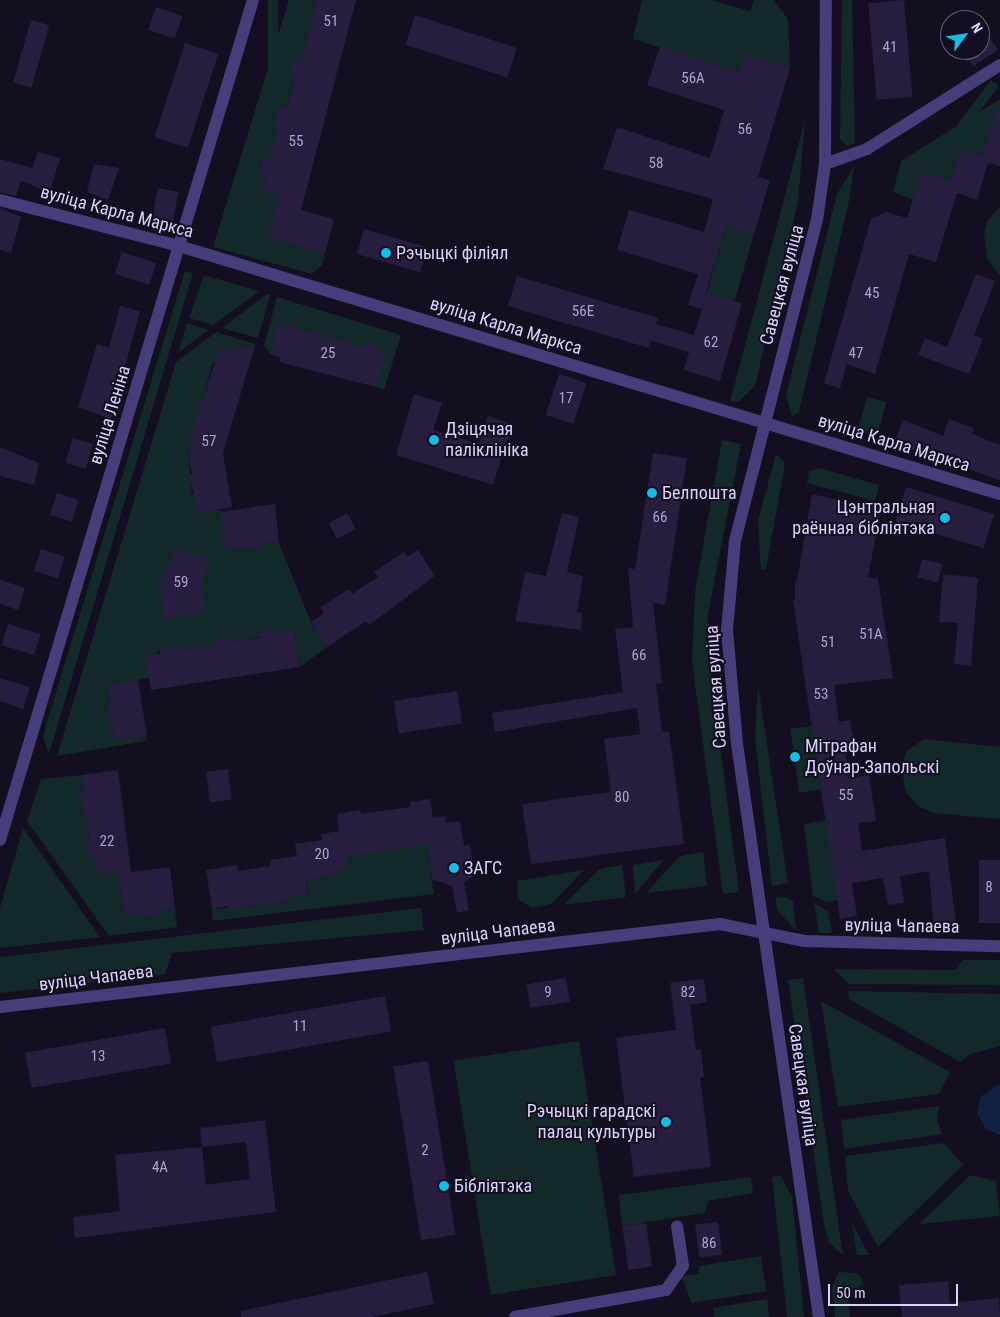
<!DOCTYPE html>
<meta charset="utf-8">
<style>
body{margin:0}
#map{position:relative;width:1000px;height:1317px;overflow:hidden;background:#130f20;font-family:"Roboto Condensed",sans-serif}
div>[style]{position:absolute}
.green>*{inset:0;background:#132829;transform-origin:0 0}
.water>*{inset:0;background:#122041}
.building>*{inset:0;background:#271d3f;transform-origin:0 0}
.minor>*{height:12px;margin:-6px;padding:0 6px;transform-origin:6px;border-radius:6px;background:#463e7b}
.dots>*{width:14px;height:14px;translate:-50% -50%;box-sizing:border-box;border:2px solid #130f20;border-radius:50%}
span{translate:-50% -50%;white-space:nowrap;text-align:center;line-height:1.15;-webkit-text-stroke:4px #130f20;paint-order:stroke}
.number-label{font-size:15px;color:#ada5cc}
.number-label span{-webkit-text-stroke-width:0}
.street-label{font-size:18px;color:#dad2fb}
.poi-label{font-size:18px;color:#dad2fb}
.left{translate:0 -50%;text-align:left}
.right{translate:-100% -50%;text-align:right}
.north{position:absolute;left:940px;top:10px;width:50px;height:50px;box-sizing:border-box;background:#130f20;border:1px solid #635d78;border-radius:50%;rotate:59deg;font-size:14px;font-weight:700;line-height:20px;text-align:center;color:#dad2fb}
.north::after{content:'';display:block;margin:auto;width:18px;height:22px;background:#15bde4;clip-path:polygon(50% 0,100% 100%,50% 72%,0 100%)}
.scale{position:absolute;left:828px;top:1284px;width:130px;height:22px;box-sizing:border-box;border:2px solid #dad2fb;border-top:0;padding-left:6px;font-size:15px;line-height:18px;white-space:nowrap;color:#dad2fb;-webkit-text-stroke:4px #130f20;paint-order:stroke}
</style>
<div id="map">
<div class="green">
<i style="left:268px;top:0;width:10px;height:234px"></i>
<i style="clip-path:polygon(289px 0,317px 0,301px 61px,295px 59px,295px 77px,287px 108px,279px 106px,274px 125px,278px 126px,269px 160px,262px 158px,259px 172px,267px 175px,262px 192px,279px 196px,268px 238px,325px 253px,322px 265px,312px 274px,213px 247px)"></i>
<i style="clip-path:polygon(642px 0,711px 0,750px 11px,754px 0,774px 0,788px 19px,790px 68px,745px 55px,739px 73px,633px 39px)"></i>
<i style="clip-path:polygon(842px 0,852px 0,855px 143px,846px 146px,840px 138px)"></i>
<i style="left:991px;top:80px;width:10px;height:98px;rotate:37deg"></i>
<i style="clip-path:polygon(1000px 99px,1000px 122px,993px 120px,982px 156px,960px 149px,950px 181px,922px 172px,913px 200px,893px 192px,901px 161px)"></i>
<i style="clip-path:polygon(805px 120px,798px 201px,755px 386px,739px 401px,730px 402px)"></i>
<i style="clip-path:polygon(854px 166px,850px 197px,799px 412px,792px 417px,786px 395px,837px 194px)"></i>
<i style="clip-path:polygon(1000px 206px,1000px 276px,987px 258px,984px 234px,987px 222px)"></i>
<i style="left:726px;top:226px;width:29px;height:70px;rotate:16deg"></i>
<i style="clip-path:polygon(185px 271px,193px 273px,49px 754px,43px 737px,46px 725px)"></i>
<i style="clip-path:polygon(204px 275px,259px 291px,213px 325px,189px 318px)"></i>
<i style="clip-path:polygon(267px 294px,270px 295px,258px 338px,222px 328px)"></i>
<i style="clip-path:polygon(277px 297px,401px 335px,384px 390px,376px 387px,377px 350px,372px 344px,365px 347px,348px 343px,344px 337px,338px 340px,324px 336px,321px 331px,314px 333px,296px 328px,292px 321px,287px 325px,280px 323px,270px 354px,264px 346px)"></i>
<i style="clip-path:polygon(187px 323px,208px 330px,178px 353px)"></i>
<i style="clip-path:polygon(216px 332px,255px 344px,254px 349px,237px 346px,236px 351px,221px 347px,216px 363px,213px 362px,188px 452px,192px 495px,195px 494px,199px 513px,220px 509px,226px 549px,262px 548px,262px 544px,279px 543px,311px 622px,327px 647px,300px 667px,294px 631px,232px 642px,230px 638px,211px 641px,212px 646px,180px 651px,179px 646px,159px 649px,149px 678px,107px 685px,110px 703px,106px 704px,116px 740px,147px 736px,146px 741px,57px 756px,176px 362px)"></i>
<i style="left:867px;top:397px;width:20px;height:35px;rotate:15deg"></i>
<i style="clip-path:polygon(722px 440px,741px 444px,708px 614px,706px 639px,739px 892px,723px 894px,692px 661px,695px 591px)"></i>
<i style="clip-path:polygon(776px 454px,785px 463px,766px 569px,761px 570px,758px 521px)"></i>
<i style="clip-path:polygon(819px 468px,879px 485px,875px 501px,807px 483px,809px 471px)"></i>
<i style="clip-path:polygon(758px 685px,788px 883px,772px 886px,755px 738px)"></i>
<i style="left:812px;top:726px;width:64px;height:22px;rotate:82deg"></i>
<i style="clip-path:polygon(924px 739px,1000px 747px,1000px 819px,933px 813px,918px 806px,906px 792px,901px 767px,907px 751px)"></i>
<i style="clip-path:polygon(82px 775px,84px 789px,79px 790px,90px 839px,86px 840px,88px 857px,93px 857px,95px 874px,118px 871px,124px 915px,139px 913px,140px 918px,161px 915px,160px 911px,175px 909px,177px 927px,109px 936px,27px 821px,41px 779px)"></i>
<i style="clip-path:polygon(828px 820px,854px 897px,827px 902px,813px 896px,804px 824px)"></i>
<i style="clip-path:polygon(23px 828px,100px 937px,0 948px,0 908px)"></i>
<i style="clip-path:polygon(426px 840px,434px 894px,213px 921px,212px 909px,250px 907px,291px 900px,291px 896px,308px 893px,306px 876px,313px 879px,337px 875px,336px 871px,349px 868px,346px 852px,362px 854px)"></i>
<i style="clip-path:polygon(703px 852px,707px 886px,646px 893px,680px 856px)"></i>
<i style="clip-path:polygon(664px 860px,635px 894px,633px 865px)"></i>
<i style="clip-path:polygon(622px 865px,626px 897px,564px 905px,599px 869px)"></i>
<i style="clip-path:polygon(584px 870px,551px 904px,532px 908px,518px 899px,517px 881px)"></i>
<i style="clip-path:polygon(785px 897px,793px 901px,796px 931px,778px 911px,775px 898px)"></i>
<i style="clip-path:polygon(814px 903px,828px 911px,832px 933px,819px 933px)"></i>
<i style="clip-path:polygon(421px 908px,424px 930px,172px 953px,165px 974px,0 993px,0 957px)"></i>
<i style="clip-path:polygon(963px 960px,1000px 960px,1000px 985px,849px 984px,834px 969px,955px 970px)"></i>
<i style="clip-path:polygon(803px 978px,843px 1255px,829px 1243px,824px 1224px,788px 980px)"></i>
<i style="clip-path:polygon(848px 991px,1000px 994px,1000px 1046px,970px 1054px,960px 1062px,849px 999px)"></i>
<i style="clip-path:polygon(821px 1001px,950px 1072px,939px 1094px,838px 1107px)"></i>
<i style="left:579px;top:1041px;width:237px;height:127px;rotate:81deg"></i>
<i style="clip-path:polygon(939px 1106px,937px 1120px,942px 1134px,844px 1149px,841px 1120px)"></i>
<i style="clip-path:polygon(944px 1143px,963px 1165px,878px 1247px,848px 1191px,845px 1156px)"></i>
<i style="clip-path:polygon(971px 1175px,996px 1181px,1000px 1216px,919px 1224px)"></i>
<i style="clip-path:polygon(781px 1176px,792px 1197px,804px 1317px,787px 1317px,772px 1177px)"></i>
<i style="clip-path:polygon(751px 1177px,753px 1193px,708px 1201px,705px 1213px,622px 1226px,619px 1195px)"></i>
<i style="clip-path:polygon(852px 1223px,869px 1255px,857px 1255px)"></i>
<i style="clip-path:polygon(761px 1256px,766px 1291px,692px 1303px,681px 1276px,699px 1274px,699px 1266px)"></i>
<i style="clip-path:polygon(839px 1272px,856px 1273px,861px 1277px,863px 1284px,848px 1296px,850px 1317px,835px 1317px,832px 1287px)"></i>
<i style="clip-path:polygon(767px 1299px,769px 1317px,714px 1317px,713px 1308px)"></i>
</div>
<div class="water">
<i style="clip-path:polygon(1000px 1084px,1000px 1135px,985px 1128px,977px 1113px,981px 1096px)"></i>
</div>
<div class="building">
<i style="clip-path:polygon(317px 0,356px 0,301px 210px,334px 219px,325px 253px,268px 238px,279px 196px,262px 192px,267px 175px,259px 172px,262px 158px,269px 160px,278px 126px,274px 125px,279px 106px,287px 108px,295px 77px,290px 76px,294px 59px,301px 61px)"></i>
<i style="left:904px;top:0;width:97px;height:36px;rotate:85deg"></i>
<i style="left:156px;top:7px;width:28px;height:24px;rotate:19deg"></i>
<i style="left:415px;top:15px;width:107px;height:31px;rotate:18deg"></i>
<i style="left:31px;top:20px;width:19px;height:65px;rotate:16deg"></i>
<i style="clip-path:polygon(980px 22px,998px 50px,973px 66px,963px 50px,980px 50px)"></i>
<i style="left:185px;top:43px;width:35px;height:99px;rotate:18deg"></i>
<i style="clip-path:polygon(660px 47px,739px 73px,744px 54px,790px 68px,758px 177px,770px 180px,754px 234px,726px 226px,706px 293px,742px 303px,720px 381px,684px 370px,689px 352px,651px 341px,649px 348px,508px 306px,517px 276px,658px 318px,656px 324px,694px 335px,702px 309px,688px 305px,698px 274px,617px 250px,629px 210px,704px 232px,713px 199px,603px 169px,617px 127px,710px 158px,724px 110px,647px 85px)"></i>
<i style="clip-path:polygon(997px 107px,1000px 108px,1000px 166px,988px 163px,977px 200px,957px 193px,936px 262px,909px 254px,875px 374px,847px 364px,840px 388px,824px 383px,871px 219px,886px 212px,907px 218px,922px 172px,950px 181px,960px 149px,982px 156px)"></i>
<i style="clip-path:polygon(38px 152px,60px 158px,50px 192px,21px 181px,16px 196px,0 192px,0 159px,32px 168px)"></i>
<i style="clip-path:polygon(94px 164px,119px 168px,108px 200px,87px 192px)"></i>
<i style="left:158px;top:188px;width:21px;height:39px;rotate:11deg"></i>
<i style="clip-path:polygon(0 208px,21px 217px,11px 253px,0 250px)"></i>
<i style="left:364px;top:229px;width:66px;height:26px;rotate:16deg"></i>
<i style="left:122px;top:252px;width:36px;height:23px;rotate:18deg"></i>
<i style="clip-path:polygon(976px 274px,995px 281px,974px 335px,983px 339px,969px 374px,918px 355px,925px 338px,947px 347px)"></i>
<i style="clip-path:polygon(120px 306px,140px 311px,111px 419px,78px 407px,97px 344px,109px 348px)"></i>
<i style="clip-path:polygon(292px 321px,296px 328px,314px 333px,321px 331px,324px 336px,338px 340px,344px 337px,348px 343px,365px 347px,372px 344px,386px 354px,376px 387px,279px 362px,280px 357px,270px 354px,279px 322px,287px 325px)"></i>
<i style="clip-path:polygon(236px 346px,254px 349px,223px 453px,232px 507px,199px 513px,189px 475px,192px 474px,188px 452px,192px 431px,220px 347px,236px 351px)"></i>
<i style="left:559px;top:374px;width:29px;height:43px;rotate:18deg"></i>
<i style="clip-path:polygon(414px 394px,442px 403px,433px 430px,479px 444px,488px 416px,512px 424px,493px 485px,396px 455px)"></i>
<i style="clip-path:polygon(949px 419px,974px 428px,972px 434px,1000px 445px,1000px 480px,894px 444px,903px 420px,943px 436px)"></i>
<i style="left:73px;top:438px;width:21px;height:26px;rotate:17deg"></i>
<i style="clip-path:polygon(0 447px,39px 463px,34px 485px,0 476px)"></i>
<i style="clip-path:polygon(653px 453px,687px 458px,665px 605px,653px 603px,662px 683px,656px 684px,662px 732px,669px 731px,684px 844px,531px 864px,522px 804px,611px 792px,604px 739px,640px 734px,637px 708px,495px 732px,492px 713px,623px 692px,615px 629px,633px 627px,628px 568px,635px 569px)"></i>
<i style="left:906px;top:487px;width:92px;height:36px;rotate:17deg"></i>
<i style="left:57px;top:493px;width:23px;height:23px;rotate:18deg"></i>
<i style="clip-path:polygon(812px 494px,881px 510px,868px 577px,878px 579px,893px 678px,834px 685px,839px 722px,850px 720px,854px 743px,844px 744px,849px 778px,869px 775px,876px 821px,858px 823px,862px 851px,945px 838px,957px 930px,934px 932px,929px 871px,900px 876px,904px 903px,888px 905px,883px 878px,852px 883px,857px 916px,840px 919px,793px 600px,795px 600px,795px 581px,797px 581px)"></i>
<i style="clip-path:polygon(275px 504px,279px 543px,262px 544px,262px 548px,226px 549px,220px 512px)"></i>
<i style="left:347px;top:513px;width:18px;height:21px;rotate:61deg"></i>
<i style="clip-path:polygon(562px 513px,579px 517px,567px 572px,583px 576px,577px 612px,582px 613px,581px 630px,515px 621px,525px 572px,546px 576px)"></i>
<i style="clip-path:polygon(176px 548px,209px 559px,202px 584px,205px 614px,164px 619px,160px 583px)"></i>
<i style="left:41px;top:549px;width:25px;height:23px;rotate:18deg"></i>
<i style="clip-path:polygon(418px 550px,435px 576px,369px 625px,366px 621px,327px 647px,311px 622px,324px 613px,321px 607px,349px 589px,352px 594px,378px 577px,374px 572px,404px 552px,408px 557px)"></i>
<i style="left:922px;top:559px;width:21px;height:19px;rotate:14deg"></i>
<i style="clip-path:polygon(943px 574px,978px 578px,971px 666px,954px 664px,958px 623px,939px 622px)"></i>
<i style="clip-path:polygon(0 580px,25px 588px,18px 610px,0 604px)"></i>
<i style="left:8px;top:624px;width:34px;height:22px;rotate:17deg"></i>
<i style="clip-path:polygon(279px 629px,280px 633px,294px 631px,300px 667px,151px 690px,145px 656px,160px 654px,159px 649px,179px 646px,180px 651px,212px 646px,211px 641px,231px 638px,232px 642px,260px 638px,259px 632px)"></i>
<i style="clip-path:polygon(0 678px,30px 687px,23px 709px,0 701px)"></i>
<i style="clip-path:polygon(138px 680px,147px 736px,116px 741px,106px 704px,110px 703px,107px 685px)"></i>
<i style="left:457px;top:691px;width:33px;height:64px;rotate:81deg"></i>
<i style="left:228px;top:769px;width:31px;height:22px;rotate:83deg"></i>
<i style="clip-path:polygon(118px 770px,131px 872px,170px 867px,175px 909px,160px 911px,161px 915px,140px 918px,139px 913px,124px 915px,118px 871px,95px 874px,93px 857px,88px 858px,86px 840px,90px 839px,79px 790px,84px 789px,82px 775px)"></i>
<i style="clip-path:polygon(430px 799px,433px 818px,445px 816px,446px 823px,460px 821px,464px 846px,470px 845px,474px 876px,464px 882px,469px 910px,457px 913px,452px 886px,432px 879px,427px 844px,347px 856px,349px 868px,336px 871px,337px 875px,306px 880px,308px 894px,291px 896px,291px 900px,229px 910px,228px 906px,212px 909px,206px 870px,237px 865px,238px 871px,271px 866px,270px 860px,297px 856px,295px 844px,322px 840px,321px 834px,339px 831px,337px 814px,360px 810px,361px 814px,411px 807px,410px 802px)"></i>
<i style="left:979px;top:860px;width:21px;height:63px"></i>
<i style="left:566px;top:978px;width:24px;height:40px;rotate:81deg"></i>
<i style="clip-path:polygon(704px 979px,707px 1002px,690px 1005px,696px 1050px,701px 1049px,704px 1077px,700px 1077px,711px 1167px,634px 1177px,616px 1038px,676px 1030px,670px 983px)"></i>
<i style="left:385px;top:996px;width:36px;height:177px;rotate:80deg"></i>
<i style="left:165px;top:1028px;width:36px;height:142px;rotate:80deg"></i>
<i style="left:428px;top:1061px;width:176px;height:35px;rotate:81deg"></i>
<i style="clip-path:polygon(evenodd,265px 1120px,276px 1212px,75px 1238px,73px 1217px,120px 1211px,115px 1155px,202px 1147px,200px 1128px,265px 1120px,246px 1142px,250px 1179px,206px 1185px,202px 1147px,246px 1142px)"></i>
<i style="left:718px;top:1222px;width:33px;height:23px;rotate:83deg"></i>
<i style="left:646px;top:1223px;width:44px;height:24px;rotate:82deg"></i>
<i style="clip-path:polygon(427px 1272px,434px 1304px,372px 1317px,241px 1317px,241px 1311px)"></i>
<i style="clip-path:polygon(948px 1281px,950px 1303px,999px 1298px,1000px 1317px,902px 1317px,899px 1285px)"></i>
</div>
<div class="minor">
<i style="left:825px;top:164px;width:45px;rotate:-19.7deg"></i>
<i style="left:867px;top:149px;width:157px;rotate:-32.3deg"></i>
<i style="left:0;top:200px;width:185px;rotate:14.4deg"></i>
<i style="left:179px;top:246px;width:858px;rotate:16.81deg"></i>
<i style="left:0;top:840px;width:877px;rotate:-73.24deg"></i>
<i style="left:0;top:1007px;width:725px;rotate:-6.58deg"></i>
<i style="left:720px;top:924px;width:86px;rotate:11.4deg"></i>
<i style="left:804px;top:941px;width:196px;rotate:1.5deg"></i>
<i style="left:515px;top:1317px;width:153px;rotate:-10.1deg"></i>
<i style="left:666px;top:1290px;width:29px;rotate:-55deg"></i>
<i style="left:683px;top:1266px;width:40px;rotate:-98.5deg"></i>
<i style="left:819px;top:1317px;width:579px;rotate:-98.14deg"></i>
<i style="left:737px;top:744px;width:114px;rotate:-95deg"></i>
<i style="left:727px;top:630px;width:89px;rotate:-84.9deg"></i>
<i style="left:735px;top:541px;width:331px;rotate:-75.7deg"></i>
<i style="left:817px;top:220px;width:57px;rotate:-81.9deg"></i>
<i style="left:825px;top:164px;width:164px;rotate:-89.7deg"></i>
</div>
<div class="dots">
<i style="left:386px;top:253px;background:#15bde4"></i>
<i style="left:434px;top:440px;background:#15bde4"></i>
<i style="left:652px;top:493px;background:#15bde4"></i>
<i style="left:945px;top:518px;background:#15bde4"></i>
<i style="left:795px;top:757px;background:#15bde4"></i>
<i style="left:454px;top:868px;background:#15bde4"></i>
<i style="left:666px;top:1122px;background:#15bde4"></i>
<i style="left:444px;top:1186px;background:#15bde4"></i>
</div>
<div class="number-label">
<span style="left:331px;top:22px">51</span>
<span style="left:890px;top:48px">41</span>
<span style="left:693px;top:79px">56А</span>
<span style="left:745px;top:130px">56</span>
<span style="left:296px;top:142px">55</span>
<span style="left:656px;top:164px">58</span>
<span style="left:872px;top:294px">45</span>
<span style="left:583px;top:312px">56Е</span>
<span style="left:711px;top:343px">62</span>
<span style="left:328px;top:354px">25</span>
<span style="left:856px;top:354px">47</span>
<span style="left:566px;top:399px">17</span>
<span style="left:209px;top:442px">57</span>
<span style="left:660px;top:518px">66</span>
<span style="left:181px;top:583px">59</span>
<span style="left:871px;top:635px">51А</span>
<span style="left:828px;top:643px">51</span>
<span style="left:639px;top:656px">66</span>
<span style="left:821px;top:695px">53</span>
<span style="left:846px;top:796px">55</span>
<span style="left:622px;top:798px">80</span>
<span style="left:107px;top:842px">22</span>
<span style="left:322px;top:855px">20</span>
<span style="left:989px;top:888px">8</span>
<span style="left:548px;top:993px">9</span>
<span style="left:688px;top:993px">82</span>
<span style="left:300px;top:1027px">11</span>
<span style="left:98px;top:1057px">13</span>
<span style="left:425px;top:1151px">2</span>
<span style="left:160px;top:1168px">4А</span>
<span style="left:709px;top:1244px">86</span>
</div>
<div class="street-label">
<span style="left:117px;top:212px;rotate:15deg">вуліца Карла Маркса</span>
<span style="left:782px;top:285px;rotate:-75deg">Савецкая вуліца</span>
<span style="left:506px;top:326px;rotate:17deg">вуліца Карла Маркса</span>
<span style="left:110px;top:415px;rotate:-73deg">вуліца Леніна</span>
<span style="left:894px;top:443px;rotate:17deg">вуліца Карла Маркса</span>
<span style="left:716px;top:687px;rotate:-94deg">Савецкая вуліца</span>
<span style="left:902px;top:926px;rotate:1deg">вуліца Чапаева</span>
<span style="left:498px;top:932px;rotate:-7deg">вуліца Чапаева</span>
<span style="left:96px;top:978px;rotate:-7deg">вуліца Чапаева</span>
<span style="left:803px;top:1085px;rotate:82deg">Савецкая вуліца</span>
</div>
<div class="poi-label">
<span class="left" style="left:396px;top:253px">Рэчыцкі філіял</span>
<span class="left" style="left:445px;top:440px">Дзіцячая<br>паліклініка</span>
<span class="left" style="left:662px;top:493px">Белпошта</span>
<span class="right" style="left:935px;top:518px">Цэнтральная<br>раённая бібліятэка</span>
<span class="left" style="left:805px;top:757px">Мітрафан<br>Доўнар-Запольскі</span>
<span class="left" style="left:464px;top:868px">ЗАГС</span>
<span class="right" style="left:656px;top:1122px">Рэчыцкі гарадскі<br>палац культуры</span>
<span class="left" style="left:454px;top:1186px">Бібліятэка</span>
</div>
<div class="north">N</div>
<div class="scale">50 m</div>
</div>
